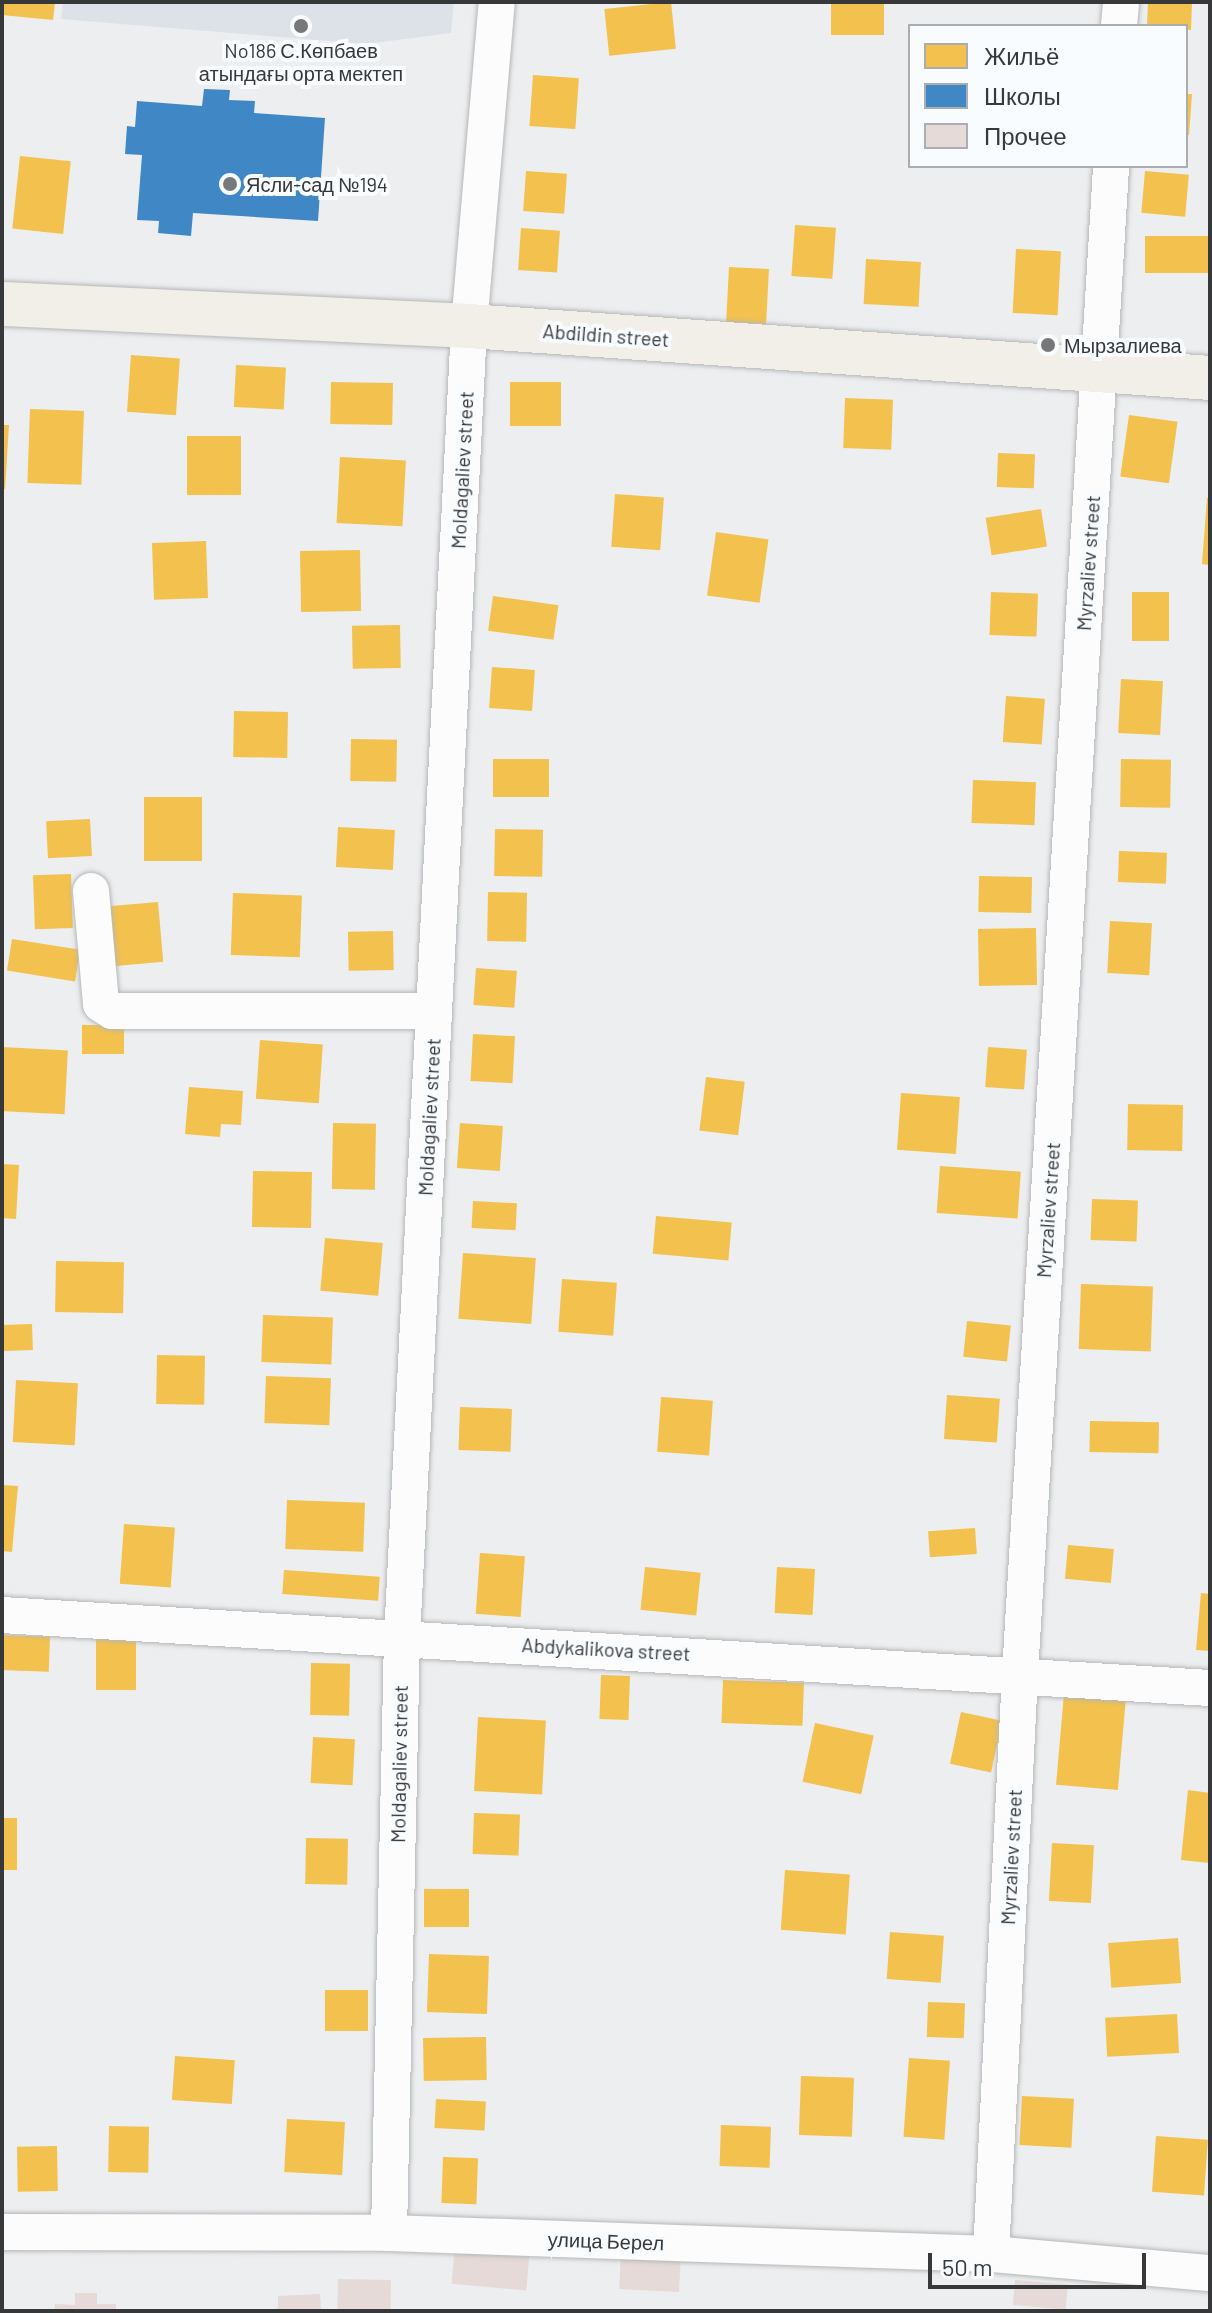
<!DOCTYPE html>
<meta charset="utf-8">
<style>
body{margin:0}
#map{position:relative;width:1212px;height:2313px;overflow:hidden;background:#eceef0;font-family:Barlow,sans-serif}
div>[style]{position:absolute}
.built>*{inset:0;background:#dce2e8}
.homes>*{inset:0;background:#f2c14e;transform-origin:0 0}
.schools>*{inset:0;background:#3f88c5}
.building>*{inset:0;background:#e5dad8;transform-origin:0 0}
.roads{filter:drop-shadow(0 0 2px #b6b7b8) drop-shadow(0 0 2px #b6b7b8)}
.minor>*{height:36px;margin:-18px;padding:0 18px;transform-origin:18px;border-radius:18px;background:#fcfcfd}
.major>*{height:44px;margin:-22px;padding:0 22px;transform-origin:22px;border-radius:22px;background:#f2efe8}
.dots>*{width:22px;height:22px;translate:-50% -50%;box-sizing:border-box;border:4px solid #f8fcff;border-radius:50%}
span{translate:-50% -50%;white-space:nowrap;text-align:center;line-height:1.15;-webkit-text-stroke:8px #f8fcff;paint-order:stroke}
.poi-label{font-size:20px;color:#37383a}
.left{translate:0 -50%;text-align:left}
.street-label{font-size:20px;color:#37383a}
.frame{position:absolute;inset:0;border:4px solid #37383a;pointer-events:none}
.legend{position:absolute;left:908px;top:24px;width:280px;height:144px;box-sizing:border-box;background:#f8fcff;border:2px solid #abaeb0;margin:0;padding:10px 14px;list-style:none;font-size:24px;color:#37383a}
.legend li{display:flex;align-items:center;gap:16px;height:40px}
.legend b{width:40px;border:2px solid #abaeb0}
.scale{position:absolute;left:928px;top:2253px;width:218px;height:36px;box-sizing:border-box;border:4px solid #37383a;border-top:0;padding-left:10px;font-size:24px;line-height:28px;white-space:nowrap;color:#37383a;-webkit-text-stroke:6px #f8fcff;paint-order:stroke}
</style>
<div id="map">
<div class="built">
<i style="clip-path:polygon(63px 2px,454px 2px,451px 33px,366px 44px,61px 19px)"></i>
</div>
<div class="homes">
<i style="clip-path:polygon(2px 2px,55px 2px,53px 20px,2px 15px)"></i>
<i style="left:671px;top:2px;width:47px;height:67px;rotate:84deg"></i>
<i style="left:831px;top:2px;width:53px;height:33px"></i>
<i style="clip-path:polygon(1148px 2px,1192px 2px,1191px 30px,1147px 26px)"></i>
<i style="left:533px;top:75px;width:46px;height:51px;rotate:4deg"></i>
<i style="clip-path:polygon(1186px 94px,1192px 94px,1189px 135px,1186px 135px)"></i>
<i style="left:20px;top:156px;width:51px;height:73px;rotate:6deg"></i>
<i style="left:526px;top:171px;width:41px;height:40px;rotate:4deg"></i>
<i style="left:1145px;top:171px;width:44px;height:42px;rotate:5deg"></i>
<i style="left:795px;top:225px;width:41px;height:51px;rotate:4deg"></i>
<i style="left:521px;top:228px;width:39px;height:42px;rotate:4deg"></i>
<i style="left:1145px;top:236px;width:65px;height:37px"></i>
<i style="left:1016px;top:249px;width:45px;height:64px;rotate:3deg"></i>
<i style="left:866px;top:259px;width:55px;height:45px;rotate:3deg"></i>
<i style="left:729px;top:267px;width:40px;height:55px;rotate:3deg"></i>
<i style="left:131px;top:355px;width:49px;height:57px;rotate:4deg"></i>
<i style="left:236px;top:365px;width:50px;height:42px;rotate:3deg"></i>
<i style="left:331px;top:382px;width:62px;height:42px;rotate:1deg"></i>
<i style="left:510px;top:382px;width:51px;height:44px"></i>
<i style="left:845px;top:398px;width:48px;height:50px;rotate:2deg"></i>
<i style="left:30px;top:409px;width:54px;height:74px;rotate:2deg"></i>
<i style="left:1129px;top:415px;width:49px;height:62px;rotate:8deg"></i>
<i style="clip-path:polygon(2px 425px,9px 425px,5px 489px,2px 489px)"></i>
<i style="left:187px;top:436px;width:54px;height:59px"></i>
<i style="left:998px;top:453px;width:37px;height:34px;rotate:2deg"></i>
<i style="left:340px;top:457px;width:66px;height:66px;rotate:3deg"></i>
<i style="left:615px;top:494px;width:49px;height:53px;rotate:4deg"></i>
<i style="clip-path:polygon(1207px 498px,1210px 498px,1210px 565px,1202px 564px)"></i>
<i style="left:1041px;top:509px;width:38px;height:56px;rotate:81deg"></i>
<i style="left:716px;top:532px;width:53px;height:64px;rotate:8deg"></i>
<i style="left:206px;top:541px;width:57px;height:54px;rotate:88deg"></i>
<i style="left:360px;top:550px;width:61px;height:60px;rotate:89deg"></i>
<i style="left:991px;top:592px;width:47px;height:43px;rotate:2deg"></i>
<i style="left:1132px;top:592px;width:37px;height:49px"></i>
<i style="left:493px;top:596px;width:66px;height:35px;rotate:8deg"></i>
<i style="left:400px;top:625px;width:43px;height:48px;rotate:89deg"></i>
<i style="left:492px;top:667px;width:43px;height:41px;rotate:4deg"></i>
<i style="left:1121px;top:679px;width:42px;height:54px;rotate:3deg"></i>
<i style="left:1006px;top:696px;width:39px;height:46px;rotate:4deg"></i>
<i style="left:234px;top:711px;width:54px;height:46px;rotate:1deg"></i>
<i style="left:351px;top:739px;width:46px;height:42px;rotate:1deg"></i>
<i style="left:493px;top:759px;width:56px;height:38px"></i>
<i style="left:1121px;top:759px;width:50px;height:48px;rotate:1deg"></i>
<i style="left:973px;top:780px;width:63px;height:43px;rotate:2deg"></i>
<i style="left:144px;top:797px;width:58px;height:64px"></i>
<i style="left:90px;top:819px;width:37px;height:44px;rotate:87deg"></i>
<i style="left:338px;top:827px;width:57px;height:40px;rotate:3deg"></i>
<i style="left:495px;top:829px;width:48px;height:47px;rotate:1deg"></i>
<i style="left:1119px;top:851px;width:48px;height:31px;rotate:2deg"></i>
<i style="left:71px;top:874px;width:54px;height:38px;rotate:88deg"></i>
<i style="left:979px;top:876px;width:53px;height:36px;rotate:1deg"></i>
<i style="left:488px;top:892px;width:39px;height:49px;rotate:1deg"></i>
<i style="left:233px;top:893px;width:69px;height:62px;rotate:2deg"></i>
<i style="left:158px;top:902px;width:60px;height:50px;rotate:85deg"></i>
<i style="left:1110px;top:921px;width:42px;height:52px;rotate:3deg"></i>
<i style="left:1036px;top:928px;width:57px;height:58px;rotate:89deg"></i>
<i style="left:393px;top:931px;width:39px;height:45px;rotate:89deg"></i>
<i style="left:12px;top:939px;width:69px;height:32px;rotate:9deg"></i>
<i style="left:476px;top:968px;width:41px;height:37px;rotate:4deg"></i>
<i style="left:82px;top:1025px;width:42px;height:29px"></i>
<i style="left:473px;top:1034px;width:42px;height:47px;rotate:3deg"></i>
<i style="left:260px;top:1040px;width:63px;height:59px;rotate:4deg"></i>
<i style="left:2px;top:1047px;width:66px;height:64px;rotate:3deg"></i>
<i style="left:988px;top:1047px;width:39px;height:40px;rotate:4deg"></i>
<i style="left:706px;top:1077px;width:39px;height:54px;rotate:7deg"></i>
<i style="clip-path:polygon(189px 1087px,243px 1091px,241px 1125px,221px 1124px,220px 1137px,185px 1134px)"></i>
<i style="left:901px;top:1093px;width:59px;height:57px;rotate:4deg"></i>
<i style="left:1128px;top:1104px;width:55px;height:46px;rotate:1deg"></i>
<i style="left:333px;top:1123px;width:43px;height:66px;rotate:1deg"></i>
<i style="left:460px;top:1123px;width:43px;height:45px;rotate:4deg"></i>
<i style="clip-path:polygon(2px 1164px,19px 1165px,16px 1219px,2px 1218px)"></i>
<i style="left:940px;top:1166px;width:81px;height:47px;rotate:4deg"></i>
<i style="left:253px;top:1171px;width:59px;height:56px;rotate:1deg"></i>
<i style="left:1092px;top:1199px;width:46px;height:41px;rotate:2deg"></i>
<i style="left:473px;top:1201px;width:44px;height:27px;rotate:3deg"></i>
<i style="left:656px;top:1216px;width:76px;height:38px;rotate:5deg"></i>
<i style="left:325px;top:1238px;width:58px;height:53px;rotate:5deg"></i>
<i style="left:463px;top:1253px;width:73px;height:66px;rotate:4deg"></i>
<i style="left:56px;top:1261px;width:68px;height:51px;rotate:1deg"></i>
<i style="left:562px;top:1279px;width:55px;height:53px;rotate:4deg"></i>
<i style="left:1081px;top:1284px;width:72px;height:65px;rotate:2deg"></i>
<i style="left:263px;top:1315px;width:70px;height:47px;rotate:2deg"></i>
<i style="left:967px;top:1321px;width:44px;height:36px;rotate:6deg"></i>
<i style="left:32px;top:1324px;width:26px;height:30px;rotate:88deg"></i>
<i style="left:157px;top:1355px;width:48px;height:49px;rotate:1deg"></i>
<i style="left:266px;top:1376px;width:65px;height:47px;rotate:2deg"></i>
<i style="left:16px;top:1380px;width:62px;height:62px;rotate:3deg"></i>
<i style="left:947px;top:1395px;width:53px;height:44px;rotate:4deg"></i>
<i style="left:661px;top:1397px;width:52px;height:55px;rotate:4deg"></i>
<i style="left:460px;top:1407px;width:52px;height:43px;rotate:2deg"></i>
<i style="left:1090px;top:1421px;width:69px;height:31px;rotate:1deg"></i>
<i style="clip-path:polygon(2px 1485px,18px 1486px,12px 1552px,2px 1551px)"></i>
<i style="left:287px;top:1500px;width:78px;height:49px;rotate:2deg"></i>
<i style="left:124px;top:1524px;width:51px;height:60px;rotate:4deg"></i>
<i style="left:975px;top:1528px;width:26px;height:47px;rotate:86deg"></i>
<i style="left:1068px;top:1545px;width:46px;height:34px;rotate:5deg"></i>
<i style="left:480px;top:1553px;width:45px;height:61px;rotate:4deg"></i>
<i style="left:645px;top:1567px;width:56px;height:43px;rotate:6deg"></i>
<i style="left:777px;top:1567px;width:38px;height:46px;rotate:3deg"></i>
<i style="left:284px;top:1570px;width:96px;height:24px;rotate:4deg"></i>
<i style="clip-path:polygon(1201px 1593px,1210px 1594px,1210px 1651px,1196px 1650px)"></i>
<i style="left:2px;top:1635px;width:48px;height:35px;rotate:2deg"></i>
<i style="left:96px;top:1637px;width:40px;height:53px"></i>
<i style="left:311px;top:1663px;width:39px;height:52px;rotate:1deg"></i>
<i style="left:601px;top:1675px;width:29px;height:44px;rotate:2deg"></i>
<i style="left:723px;top:1680px;width:81px;height:43px;rotate:2deg"></i>
<i style="left:1064px;top:1694px;width:62px;height:91px;rotate:5deg"></i>
<i style="left:961px;top:1712px;width:42px;height:53px;rotate:12deg"></i>
<i style="left:478px;top:1717px;width:68px;height:74px;rotate:3deg"></i>
<i style="left:815px;top:1723px;width:60px;height:60px;rotate:12deg"></i>
<i style="left:313px;top:1737px;width:42px;height:46px;rotate:3deg"></i>
<i style="clip-path:polygon(1188px 1790px,1210px 1793px,1210px 1863px,1181px 1860px)"></i>
<i style="left:474px;top:1813px;width:46px;height:41px;rotate:2deg"></i>
<i style="left:2px;top:1818px;width:15px;height:52px"></i>
<i style="left:306px;top:1838px;width:42px;height:46px;rotate:1deg"></i>
<i style="left:1052px;top:1843px;width:42px;height:58px;rotate:3deg"></i>
<i style="left:785px;top:1870px;width:65px;height:60px;rotate:4deg"></i>
<i style="left:424px;top:1889px;width:45px;height:38px"></i>
<i style="left:890px;top:1932px;width:54px;height:47px;rotate:4deg"></i>
<i style="left:1178px;top:1938px;width:45px;height:70px;rotate:86deg"></i>
<i style="left:429px;top:1954px;width:60px;height:58px;rotate:2deg"></i>
<i style="left:325px;top:1990px;width:43px;height:41px"></i>
<i style="left:928px;top:2002px;width:37px;height:35px;rotate:2deg"></i>
<i style="left:1177px;top:2014px;width:39px;height:72px;rotate:87deg"></i>
<i style="left:486px;top:2037px;width:43px;height:63px;rotate:89deg"></i>
<i style="left:175px;top:2056px;width:60px;height:44px;rotate:4deg"></i>
<i style="left:909px;top:2058px;width:41px;height:79px;rotate:4deg"></i>
<i style="left:801px;top:2076px;width:53px;height:59px;rotate:2deg"></i>
<i style="left:1022px;top:2096px;width:52px;height:49px;rotate:3deg"></i>
<i style="left:436px;top:2099px;width:50px;height:29px;rotate:3deg"></i>
<i style="left:287px;top:2119px;width:58px;height:53px;rotate:3deg"></i>
<i style="left:721px;top:2125px;width:50px;height:41px;rotate:2deg"></i>
<i style="left:109px;top:2126px;width:40px;height:46px;rotate:1deg"></i>
<i style="left:1156px;top:2136px;width:52px;height:56px;rotate:4deg"></i>
<i style="left:57px;top:2146px;width:45px;height:40px;rotate:89deg"></i>
<i style="left:443px;top:2157px;width:35px;height:46px;rotate:2deg"></i>
</div>
<div class="schools">
<i style="clip-path:polygon(204px 89px,230px 90px,229px 100px,255px 101px,254px 113px,325px 118px,318px 221px,193px 213px,191px 236px,158px 233px,159px 221px,137px 220px,142px 155px,125px 154px,127px 126px,135px 127px,137px 101px,202px 106px)"></i>
</div>
<div class="building">
<i style="left:455px;top:2245px;width:75px;height:39px;rotate:5deg"></i>
<i style="left:621px;top:2252px;width:60px;height:37px;rotate:3deg"></i>
<i style="left:338px;top:2279px;width:53px;height:30px;rotate:1deg"></i>
<i style="left:1015px;top:2280px;width:53px;height:25px;rotate:5deg"></i>
<i style="clip-path:polygon(75px 2293px,97px 2293px,97px 2304px,116px 2304px,116px 2311px,55px 2311px,55px 2304px,75px 2305px)"></i>
<i style="clip-path:polygon(320px 2294px,321px 2311px,268px 2311px,278px 2308px,278px 2296px)"></i>
</div>
<div class="roads">
<div class="minor">
<i style="left:1119px;top:26px;width:24px;rotate:-85deg"></i>
<i style="left:91px;top:891px;width:113px;rotate:84.9deg"></i>
<i style="left:101px;top:1004px;width:13px;rotate:32deg"></i>
<i style="left:112px;top:1011px;width:322px"></i>
<i style="left:2px;top:1615px;width:1210px;rotate:3.46deg"></i>
<i style="left:2px;top:2232px;width:387px;rotate:0.1deg"></i>
<i style="left:389px;top:2233px;width:602px;rotate:2deg"></i>
<i style="left:991px;top:2254px;width:220px;rotate:5deg"></i>
<i style="left:389px;top:2233px;width:596px;rotate:-88.75deg"></i>
<i style="left:402px;top:1637px;width:1313px;rotate:-87.07deg"></i>
<i style="left:469px;top:326px;width:325px;rotate:-85.1deg"></i>
<i style="left:991px;top:2254px;width:582px;rotate:-87.14deg"></i>
<i style="left:1020px;top:1673px;width:1510px;rotate:-86.54deg"></i>
</div>
<div class="major">
<i style="left:2px;top:304px;width:468px;rotate:2.7deg"></i>
<i style="left:469px;top:326px;width:743px;rotate:4.01deg"></i>
</div>
</div>
<div class="dots">
<i style="left:301px;top:26px;background:#76787a"></i>
<i style="left:230px;top:184px;background:#76787a"></i>
<i style="left:1048px;top:345px;background:#76787a"></i>
</div>
<div class="poi-label">
<span style="left:301px;top:62px">No186 С.Көпбаев<br>атындағы орта мектеп</span>
<span class="left" style="left:246px;top:184px">Ясли-сад №194</span>
<span class="left" style="left:1064px;top:345px">Мырзалиева</span>
</div>
<div class="street-label">
<span style="left:606px;top:335px;rotate:4deg">Abdildin street</span>
<span style="left:462px;top:470px;rotate:-87deg">Moldagaliev street</span>
<span style="left:1088px;top:563px;rotate:-86deg">Myrzaliev street</span>
<span style="left:429px;top:1117px;rotate:-87deg">Moldagaliev street</span>
<span style="left:1048px;top:1210px;rotate:-86deg">Myrzaliev street</span>
<span style="left:606px;top:1649px;rotate:3deg">Abdykalikova street</span>
<span style="left:399px;top:1764px;rotate:-89deg">Moldagaliev street</span>
<span style="left:1011px;top:1857px;rotate:-87deg">Myrzaliev street</span>
<span style="left:606px;top:2241px;rotate:2deg">улица Берел</span>
</div>
<div class="frame"></div>
<ul class="legend">
<li><b style="height:22px;background:#f2c14e"></b>Жильё</li>
<li><b style="height:22px;background:#3f88c5"></b>Школы</li>
<li><b style="height:22px;background:#e5dad8"></b>Прочее</li>
</ul>
<div class="scale">50 m</div>
</div>
